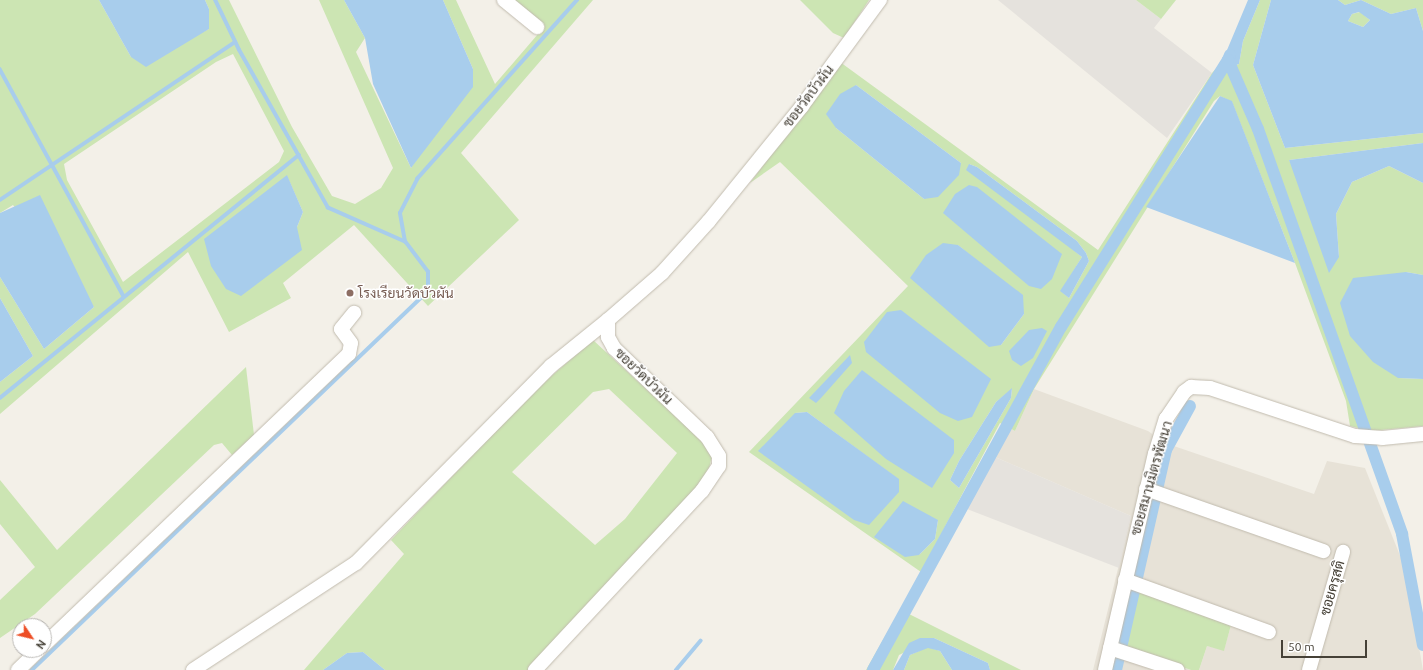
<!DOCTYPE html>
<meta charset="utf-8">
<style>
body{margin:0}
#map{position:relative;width:1423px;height:670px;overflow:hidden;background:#f3f0e8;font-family:Ubuntu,Sarabun,sans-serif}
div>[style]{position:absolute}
.residential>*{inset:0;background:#e7e2d7}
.industrial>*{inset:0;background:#e5e2dd}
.green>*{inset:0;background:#cce5b3}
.water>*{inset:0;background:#a8cdec}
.stream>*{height:3.5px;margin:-1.75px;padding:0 1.75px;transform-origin:1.75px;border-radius:1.75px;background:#a8cdec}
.canal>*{height:12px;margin:-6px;padding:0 6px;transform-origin:6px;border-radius:6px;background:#a8cdec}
.roads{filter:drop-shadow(0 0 1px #c1bbae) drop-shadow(0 0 1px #c1bbae)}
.street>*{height:14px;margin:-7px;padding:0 7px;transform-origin:7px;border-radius:7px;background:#fff}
.dots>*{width:11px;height:11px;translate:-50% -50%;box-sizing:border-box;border:2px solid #fff;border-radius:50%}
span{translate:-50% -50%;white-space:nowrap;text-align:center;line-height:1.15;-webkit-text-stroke:3px #fff;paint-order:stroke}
.street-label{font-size:14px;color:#464137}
.education-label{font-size:14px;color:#785e54}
.left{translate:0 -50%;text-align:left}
.north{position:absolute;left:12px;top:618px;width:40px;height:40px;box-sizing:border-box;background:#fff;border:1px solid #b5b3af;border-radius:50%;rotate:125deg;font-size:11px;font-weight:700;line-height:16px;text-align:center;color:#464137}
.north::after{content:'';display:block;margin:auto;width:14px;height:18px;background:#ed4e25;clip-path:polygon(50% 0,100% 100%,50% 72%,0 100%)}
.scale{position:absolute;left:1281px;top:640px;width:86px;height:18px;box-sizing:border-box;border:2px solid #464137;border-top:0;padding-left:5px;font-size:12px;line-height:14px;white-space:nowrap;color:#464137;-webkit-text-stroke:3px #fff;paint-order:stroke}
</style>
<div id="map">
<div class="residential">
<i style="clip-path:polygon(1034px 389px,1148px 431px,1165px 443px,1314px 494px,1327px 461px,1365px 468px,1405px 568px,1423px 670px,1199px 670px,1207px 646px,1224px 650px,1231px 625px,1116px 644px,1191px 670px,1093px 670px,1131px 516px,995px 457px,1009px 428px,1015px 431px)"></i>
</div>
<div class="industrial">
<i style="clip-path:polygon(998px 0,1136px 0,1161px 19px,1154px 28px,1212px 73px,1167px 138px)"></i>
<i style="clip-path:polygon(995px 457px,1131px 516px,1119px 568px,967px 509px)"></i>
</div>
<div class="green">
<i style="clip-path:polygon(evenodd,0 0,99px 0,131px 57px,184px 41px,209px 29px,209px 9px,205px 0,229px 0,292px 127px,332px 196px,355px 204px,381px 188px,393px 168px,319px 0,344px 0,365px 38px,356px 52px,411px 168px,473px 69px,443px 0,456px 0,495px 84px,538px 34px,497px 0,593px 0,461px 153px,519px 220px,428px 306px,354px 225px,283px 283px,291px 298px,229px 332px,188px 252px,0 414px,0 382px,33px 356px,0 298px,0 277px,44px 349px,94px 307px,13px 205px,0 213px,0 0,233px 54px,284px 151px,279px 162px,123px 282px,67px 180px,64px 164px,216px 62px,233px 54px,0 0,287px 176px,303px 212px,297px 227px,287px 176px)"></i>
<i style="clip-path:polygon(800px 0,869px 0,844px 38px,833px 33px)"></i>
<i style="clip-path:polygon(1136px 0,1176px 0,1161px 19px)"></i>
<i style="clip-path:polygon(evenodd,1260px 0,1271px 0,1253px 65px,1285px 148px,1423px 133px,1423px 143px,1289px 160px,1339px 257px,1336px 214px,1352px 182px,1389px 166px,1423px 183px,1423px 275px,1406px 272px,1398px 378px,1423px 379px,1423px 426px,1370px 431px,1350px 426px,1346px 401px,1295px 263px,1232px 102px,1220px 96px,1214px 101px,1034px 389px,1015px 431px,1000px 423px,921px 572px,749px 452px,908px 286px,780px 162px,750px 183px,840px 62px,1098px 250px,1212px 73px,1222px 62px,1228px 68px,1239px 64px,1243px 41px,1260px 0,856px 85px,961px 163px,924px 199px,836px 128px,856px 85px,1260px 0,969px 164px,977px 167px,1077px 241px,1086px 253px,1089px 261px,1069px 298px,1061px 291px,1082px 257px,969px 164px,1260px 0,958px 245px,981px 264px,1024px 314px,1001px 345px,958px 245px,1260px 0,1012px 389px,1011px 398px,959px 488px,950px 480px,959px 461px,996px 402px,1012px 389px,1260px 0,807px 412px,898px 479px,795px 413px,807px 412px,1260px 0,938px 520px,935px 539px,919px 555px,938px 520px)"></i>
<i style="clip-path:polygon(1338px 0,1423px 0,1423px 31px,1416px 8px,1391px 14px,1361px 0,1345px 5px)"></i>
<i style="clip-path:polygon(1360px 12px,1370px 20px,1363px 27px,1348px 21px,1352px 14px)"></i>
<i style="clip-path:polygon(evenodd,593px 340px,713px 451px,709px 469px,697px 488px,528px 670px,385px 670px,363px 652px,347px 653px,323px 670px,304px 670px,404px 554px,391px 540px,533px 392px,593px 340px,609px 389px,677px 453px,625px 519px,595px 545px,512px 472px,593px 392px,609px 389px)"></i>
<i style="clip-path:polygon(246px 367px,254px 435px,232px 455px,222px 443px,214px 445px,35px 614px,0 638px,0 600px,35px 567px,0 524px,0 480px,57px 550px)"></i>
<i style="clip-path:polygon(1135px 589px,1231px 625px,1224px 651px,1207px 646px,1199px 670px,1191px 670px,1116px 644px,1129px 590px)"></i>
<i style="clip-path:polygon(900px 610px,909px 614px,1021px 670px,990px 670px,988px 663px,934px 638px,899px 655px,893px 670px,866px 670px)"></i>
<i style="clip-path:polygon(928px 647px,940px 651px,952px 670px,904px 670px,910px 655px)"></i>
</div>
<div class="water">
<i style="clip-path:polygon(99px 0,205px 0,209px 9px,209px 29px,146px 67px,131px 57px)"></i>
<i style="clip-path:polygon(344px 0,443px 0,473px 69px,473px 87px,411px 168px,373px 84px,365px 38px)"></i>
<i style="clip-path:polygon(1248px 0,1260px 0,1243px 41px,1239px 64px,1228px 68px,1222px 62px)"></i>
<i style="clip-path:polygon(evenodd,1271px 0,1338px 0,1345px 5px,1361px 0,1391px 14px,1416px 8px,1423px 31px,1423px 133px,1285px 148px,1253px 65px,1271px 0,1359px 12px,1370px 20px,1363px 27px,1348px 21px,1352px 14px,1359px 12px)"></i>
<i style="clip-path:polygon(856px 85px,961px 163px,959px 175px,938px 197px,924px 199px,836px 128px,826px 114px,840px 94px)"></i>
<i style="clip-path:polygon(1220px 96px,1232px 101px,1295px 263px,1146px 207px)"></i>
<i style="clip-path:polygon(1423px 143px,1423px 183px,1389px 166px,1352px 182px,1336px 214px,1339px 257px,1329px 273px,1289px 160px)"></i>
<i style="clip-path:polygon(969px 164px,977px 167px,1077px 241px,1086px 253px,1089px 261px,1069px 298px,1060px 291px,1082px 257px,966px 170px)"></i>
<i style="clip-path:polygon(287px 175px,303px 212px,297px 227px,302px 250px,241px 296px,226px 289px,211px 266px,204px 239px)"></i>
<i style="clip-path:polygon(969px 185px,977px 187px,1062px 254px,1052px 279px,1041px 289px,1029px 286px,943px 213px,955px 194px)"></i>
<i style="clip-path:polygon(40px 195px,94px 307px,44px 349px,0 277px,0 213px)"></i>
<i style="clip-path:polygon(943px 243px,958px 245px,1023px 295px,1024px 314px,1001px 345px,989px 347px,910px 278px,926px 255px)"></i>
<i style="clip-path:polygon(1406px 272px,1423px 275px,1423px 379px,1398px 378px,1373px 362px,1350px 336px,1340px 303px,1353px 278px)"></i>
<i style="clip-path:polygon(0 298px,33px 356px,0 382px)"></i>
<i style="clip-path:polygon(901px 310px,991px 379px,972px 417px,958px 421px,940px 413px,866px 352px,864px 342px,887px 312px)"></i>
<i style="clip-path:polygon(1042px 328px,1047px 331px,1033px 358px,1021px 366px,1012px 360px,1009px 351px,1029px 330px)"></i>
<i style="clip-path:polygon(850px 355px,852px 363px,821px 398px,816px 403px,809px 398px)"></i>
<i style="clip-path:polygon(862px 370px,954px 440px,954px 453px,932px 488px,886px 459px,834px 413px,844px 391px)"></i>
<i style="clip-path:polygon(1012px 388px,1011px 398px,959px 488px,950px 480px,959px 461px,996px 402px)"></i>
<i style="clip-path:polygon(807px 412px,899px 479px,899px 492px,869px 525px,854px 520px,758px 451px,795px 413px)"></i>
<i style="clip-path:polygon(903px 501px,938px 520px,935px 539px,919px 555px,905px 557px,874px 537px)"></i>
<i style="clip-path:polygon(920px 638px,934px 638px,988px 663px,990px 670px,952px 670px,940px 651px,928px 648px,910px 655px,904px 670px,893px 670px,909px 643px)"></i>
<i style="clip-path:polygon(363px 652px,385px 670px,323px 670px,347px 653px)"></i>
</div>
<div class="stream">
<i style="left:0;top:69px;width:259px;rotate:61.4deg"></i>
<i style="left:0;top:200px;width:283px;rotate:-33.9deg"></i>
<i style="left:405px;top:242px;width:29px;rotate:-100deg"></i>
<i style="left:400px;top:213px;width:38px;rotate:-63deg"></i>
<i style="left:417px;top:179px;width:240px;rotate:-48.2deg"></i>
<i style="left:0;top:398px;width:385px;rotate:-39.1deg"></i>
<i style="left:32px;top:670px;width:548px;rotate:-43.74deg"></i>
<i style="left:428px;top:291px;width:19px;rotate:-90deg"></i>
<i style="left:428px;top:272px;width:38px;rotate:-127deg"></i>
<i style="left:405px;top:242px;width:84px;rotate:-156.2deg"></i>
<i style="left:328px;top:208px;width:181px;rotate:-119.4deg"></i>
<i style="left:239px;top:50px;width:55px;rotate:-115.6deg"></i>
<i style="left:676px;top:670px;width:38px;rotate:-50deg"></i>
</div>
<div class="canal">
<i style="left:1230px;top:55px;width:5px;rotate:112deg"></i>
<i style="left:1228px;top:60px;width:75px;rotate:66.5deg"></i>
<i style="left:1258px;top:129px;width:430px;rotate:70.4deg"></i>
<i style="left:1402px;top:534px;width:113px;rotate:79.3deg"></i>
<i style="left:873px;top:670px;width:391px;rotate:-61.3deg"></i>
<i style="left:1061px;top:327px;width:315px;rotate:-58deg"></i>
<i style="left:1116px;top:670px;width:226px;rotate:-77.2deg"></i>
<i style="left:1166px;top:450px;width:50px;rotate:-61.4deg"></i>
</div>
<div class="roads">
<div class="street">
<i style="left:504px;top:0;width:43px;rotate:39.3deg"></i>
<i style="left:1146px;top:489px;width:188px;rotate:19.3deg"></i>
<i style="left:1125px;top:580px;width:153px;rotate:19.9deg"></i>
<i style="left:44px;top:645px;width:422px;rotate:-43.7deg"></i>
<i style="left:349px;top:354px;width:11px;rotate:-80deg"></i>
<i style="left:351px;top:343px;width:17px;rotate:-126deg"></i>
<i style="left:341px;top:329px;width:21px;rotate:-51deg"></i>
<i style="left:1110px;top:648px;width:71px;rotate:18.2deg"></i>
<i style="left:18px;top:670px;width:29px;rotate:-44deg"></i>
<i style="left:193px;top:670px;width:195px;rotate:-33.3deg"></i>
<i style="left:356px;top:563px;width:277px;rotate:-45.3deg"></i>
<i style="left:551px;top:366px;width:73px;rotate:-38.9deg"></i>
<i style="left:535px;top:670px;width:245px;rotate:-47deg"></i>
<i style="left:702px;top:491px;width:30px;rotate:-56deg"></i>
<i style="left:719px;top:466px;width:10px;rotate:-90deg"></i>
<i style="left:719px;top:456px;width:22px;rotate:-122deg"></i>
<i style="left:707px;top:437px;width:129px;rotate:-136.3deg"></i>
<i style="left:614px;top:348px;width:13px;rotate:-119deg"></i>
<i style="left:608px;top:337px;width:17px;rotate:-90deg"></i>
<i style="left:608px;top:320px;width:72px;rotate:-41deg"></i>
<i style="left:662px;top:273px;width:70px;rotate:-47.9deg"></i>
<i style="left:709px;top:221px;width:148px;rotate:-51deg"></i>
<i style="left:802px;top:106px;width:132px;rotate:-53.7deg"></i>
<i style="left:1105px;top:670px;width:222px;rotate:-77deg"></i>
<i style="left:1155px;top:454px;width:37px;rotate:-73deg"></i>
<i style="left:1166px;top:419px;width:32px;rotate:-56deg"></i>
<i style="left:1184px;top:392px;width:9px;rotate:-36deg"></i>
<i style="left:1191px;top:387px;width:19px;rotate:3deg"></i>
<i style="left:1210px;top:388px;width:153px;rotate:18.3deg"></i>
<i style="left:1355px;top:436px;width:27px;rotate:4deg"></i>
<i style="left:1382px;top:438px;width:41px;rotate:-5.6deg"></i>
<i style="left:1309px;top:670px;width:123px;rotate:-73.9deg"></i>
</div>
</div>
<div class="dots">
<i style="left:350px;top:293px;background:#8d6e63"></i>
</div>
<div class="street-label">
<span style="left:808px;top:96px;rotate:-53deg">ซอยวัดบัวผัน</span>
<span style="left:644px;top:376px;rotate:44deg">ซอยวัดบัวผัน</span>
<span style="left:1151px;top:478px;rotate:-74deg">ซอยสมานมิตรพัฒนา</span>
<span style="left:1332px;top:588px;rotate:-74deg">ซอยครุสติ</span>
</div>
<div class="education-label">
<span class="left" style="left:358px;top:293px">โรงเรียนวัดบัวผัน</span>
</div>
<div class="north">N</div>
<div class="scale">50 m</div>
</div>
